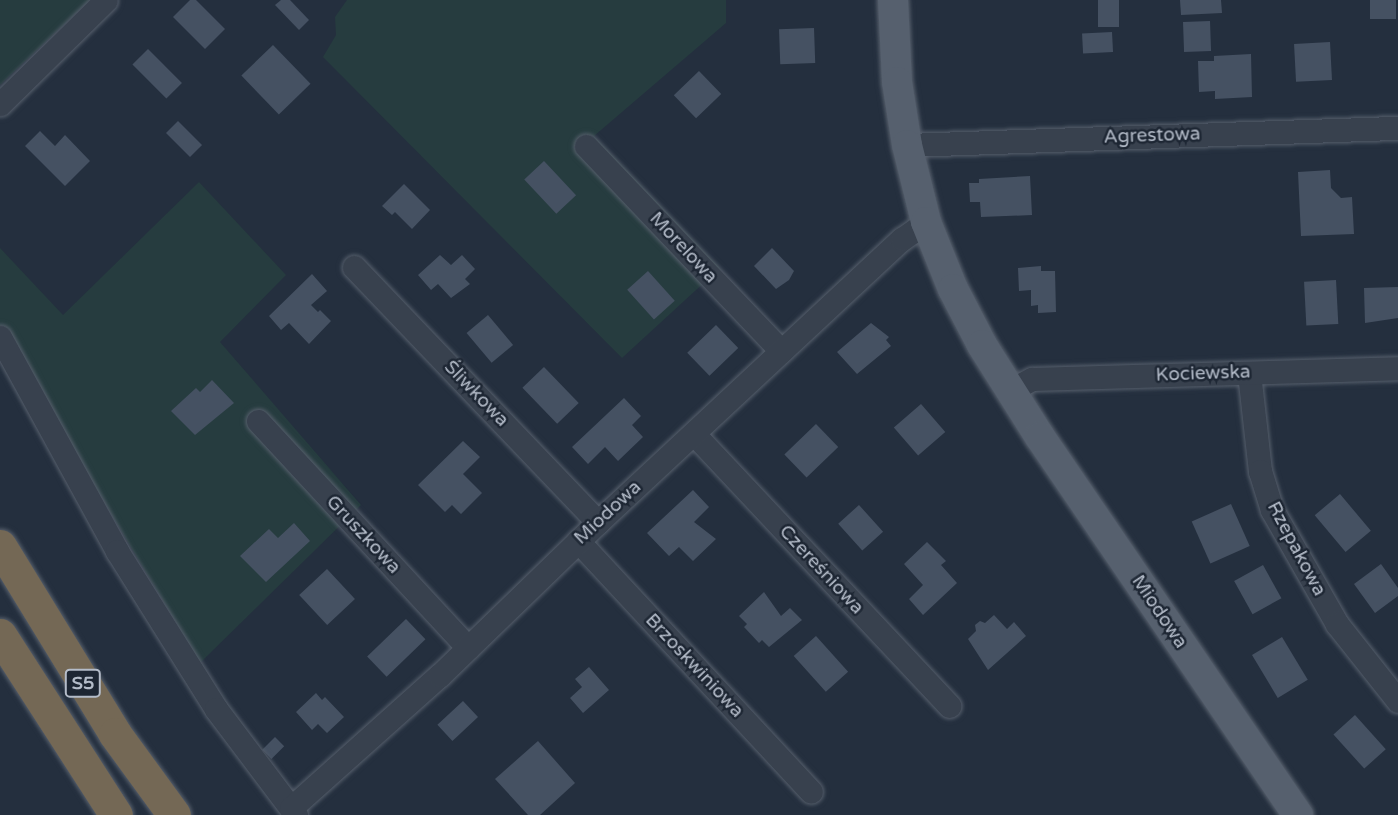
<!DOCTYPE html>
<meta charset="utf-8">
<style>
body{margin:0}
#map{position:relative;width:1398px;height:815px;overflow:hidden;background:#242f3e;font-family:"Varela Round",sans-serif}
div>[style]{position:absolute}
.green>*{inset:0;background:#263c3f}
.building>*{inset:0;background:#455162;transform-origin:0 0}
.roads{filter:drop-shadow(0 0 2px #565f6c) drop-shadow(0 0 2px #565f6c)}
.minor>*{height:23px;margin:-11.5px;padding:0 11.5px;transform-origin:11.5px;border-radius:11.5px;background:#38414e}
.major>*{height:30px;margin:-15px;padding:0 15px;transform-origin:15px;border-radius:15px;background:#56606e}
.highway>*{height:33px;margin:-16.5px;padding:0 16.5px;transform-origin:16.5px;border-radius:16.5px;background:#746855}
span{translate:-50% -50%;white-space:nowrap;text-align:center;line-height:1.15;-webkit-text-stroke:5px #1d2633;paint-order:stroke}
.shield-label span{padding:2px 5px;background:#1d2633;border:2px solid;border-radius:5px;-webkit-text-stroke-width:0}
.shield-label{font-size:18px;color:#b4bcc9;font-weight:700}
.street-label{font-size:19px;color:#b4bcc9}
</style>
<div id="map">
<div class="green">
<i style="clip-path:polygon(0 0,90px 0,0 85px)"></i>
<i style="clip-path:polygon(347px 0,726px 0,726px 23px,594px 136px,720px 268px,622px 358px,323px 57px,336px 35px,335px 17px)"></i>
<i style="clip-path:polygon(199px 182px,286px 275px,220px 342px,361px 505px,200px 663px,0 328px,0 248px,63px 315px)"></i>
</div>
<div class="building">
<i style="clip-path:polygon(190px 0,196px 0,225px 29px,205px 49px,173px 17px)"></i>
<i style="clip-path:polygon(281px 0,290px 0,309px 20px,299px 30px,275px 5px)"></i>
<i style="left:1098px;top:0;width:21px;height:27px"></i>
<i style="clip-path:polygon(1180px 0,1221px 0,1222px 13px,1181px 15px)"></i>
<i style="left:1370px;top:0;width:26px;height:19px"></i>
<i style="left:1210px;top:21px;width:30px;height:27px;rotate:88deg"></i>
<i style="left:814px;top:28px;width:35px;height:35px;rotate:88deg"></i>
<i style="left:1112px;top:32px;width:20px;height:30px;rotate:87deg"></i>
<i style="left:1330px;top:42px;width:38px;height:36px;rotate:87deg"></i>
<i style="left:273px;top:45px;width:54px;height:44px;rotate:46deg"></i>
<i style="left:148px;top:49px;width:48px;height:22px;rotate:45deg"></i>
<i style="clip-path:polygon(1251px 54px,1252px 97px,1215px 99px,1215px 91px,1199px 92px,1198px 61px,1214px 61px,1214px 56px)"></i>
<i style="left:699px;top:71px;width:32px;height:35px;rotate:46deg"></i>
<i style="left:178px;top:121px;width:34px;height:17px;rotate:45deg"></i>
<i style="clip-path:polygon(40px 131px,55px 146px,65px 135px,90px 161px,65px 186px,25px 146px)"></i>
<i style="left:544px;top:161px;width:47px;height:27px;rotate:47deg"></i>
<i style="clip-path:polygon(1330px 170px,1331px 188px,1341px 198px,1352px 197px,1354px 234px,1301px 236px,1298px 172px)"></i>
<i style="clip-path:polygon(1030px 176px,1032px 215px,981px 217px,980px 202px,970px 202px,969px 183px,979px 183px,979px 179px)"></i>
<i style="clip-path:polygon(404px 184px,430px 210px,412px 229px,395px 212px,392px 215px,382px 206px)"></i>
<i style="clip-path:polygon(772px 248px,794px 271px,789px 280px,776px 289px,754px 266px)"></i>
<i style="clip-path:polygon(440px 255px,451px 265px,462px 255px,475px 269px,465px 279px,470px 284px,451px 298px,438px 284px,431px 290px,418px 275px)"></i>
<i style="clip-path:polygon(1041px 266px,1041px 271px,1055px 271px,1056px 312px,1038px 313px,1038px 305px,1031px 306px,1031px 290px,1019px 291px,1018px 268px)"></i>
<i style="left:648px;top:271px;width:40px;height:28px;rotate:48deg"></i>
<i style="clip-path:polygon(312px 274px,327px 291px,311px 305px,318px 312px,320px 310px,331px 321px,309px 344px,289px 323px,281px 330px,269px 316px)"></i>
<i style="left:1336px;top:280px;width:44px;height:32px;rotate:87deg"></i>
<i style="clip-path:polygon(1398px 287px,1398px 318px,1365px 323px,1364px 288px)"></i>
<i style="left:488px;top:315px;width:39px;height:28px;rotate:50deg"></i>
<i style="clip-path:polygon(871px 323px,889px 337px,886px 340px,891px 346px,857px 374px,837px 352px)"></i>
<i style="left:716px;top:325px;width:32px;height:40px;rotate:46deg"></i>
<i style="left:544px;top:367px;width:50px;height:30px;rotate:46deg"></i>
<i style="clip-path:polygon(212px 380px,234px 403px,195px 435px,171px 411px,196px 388px,200px 392px)"></i>
<i style="clip-path:polygon(624px 398px,641px 416px,632px 425px,643px 437px,618px 461px,605px 447px,588px 464px,572px 447px)"></i>
<i style="left:921px;top:404px;width:37px;height:36px;rotate:49deg"></i>
<i style="left:816px;top:424px;width:32px;height:44px;rotate:46deg"></i>
<i style="clip-path:polygon(463px 441px,480px 457px,463px 474px,482px 493px,461px 514px,452px 505px,445px 512px,418px 485px)"></i>
<i style="clip-path:polygon(693px 490px,709px 507px,694px 522px,716px 539px,693px 561px,679px 547px,669px 556px,647px 533px)"></i>
<i style="left:1340px;top:494px;width:48px;height:33px;rotate:50deg"></i>
<i style="left:1231px;top:504px;width:46px;height:43px;rotate:66deg"></i>
<i style="left:859px;top:505px;width:36px;height:28px;rotate:48deg"></i>
<i style="clip-path:polygon(294px 523px,310px 541px,266px 582px,240px 556px,269px 529px,278px 538px)"></i>
<i style="clip-path:polygon(927px 542px,946px 561px,941px 565px,957px 583px,923px 615px,909px 599px,923px 585px,904px 564px)"></i>
<i style="clip-path:polygon(1381px 564px,1398px 588px,1398px 596px,1375px 613px,1354px 584px)"></i>
<i style="left:1263px;top:565px;width:38px;height:33px;rotate:61deg"></i>
<i style="left:327px;top:569px;width:41px;height:38px;rotate:47deg"></i>
<i style="clip-path:polygon(764px 592px,781px 616px,790px 608px,802px 620px,769px 647px,762px 640px,759px 643px,744px 627px,747px 624px,739px 616px)"></i>
<i style="clip-path:polygon(994px 615px,1007px 629px,1014px 622px,1026px 636px,988px 670px,968px 639px,976px 631px,975px 625px,980px 621px,985px 623px)"></i>
<i style="left:406px;top:619px;width:28px;height:54px;rotate:46deg"></i>
<i style="left:816px;top:636px;width:48px;height:30px;rotate:48deg"></i>
<i style="left:1282px;top:637px;width:50px;height:35px;rotate:59deg"></i>
<i style="clip-path:polygon(589px 667px,609px 690px,583px 713px,570px 698px,582px 687px,575px 679px)"></i>
<i style="clip-path:polygon(316px 693px,322px 700px,325px 697px,344px 717px,327px 733px,318px 724px,312px 730px,296px 712px)"></i>
<i style="left:463px;top:701px;width:22px;height:35px;rotate:47deg"></i>
<i style="left:1355px;top:715px;width:46px;height:29px;rotate:48deg"></i>
<i style="left:275px;top:737px;width:13px;height:18px;rotate:45deg"></i>
<i style="clip-path:polygon(538px 741px,575px 783px,540px 815px,528px 815px,495px 779px)"></i>
</div>
<div class="roads">
<div class="minor">
<i style="left:0;top:104px;width:148px;rotate:-44.5deg"></i>
<i style="left:907px;top:145px;width:491px;rotate:-2deg"></i>
<i style="left:586px;top:146px;width:283px;rotate:46.4deg"></i>
<i style="left:354px;top:267px;width:353px;rotate:46.3deg"></i>
<i style="left:0;top:337px;width:244px;rotate:61.3deg"></i>
<i style="left:117px;top:551px;width:186px;rotate:57.9deg"></i>
<i style="left:216px;top:709px;width:133px;rotate:53deg"></i>
<i style="left:1249px;top:373px;width:99px;rotate:83.6deg"></i>
<i style="left:1260px;top:471px;width:41px;rotate:72.9deg"></i>
<i style="left:1272px;top:510px;width:131px;rotate:60.3deg"></i>
<i style="left:1337px;top:624px;width:98px;rotate:51.6deg"></i>
<i style="left:1011px;top:390px;width:24px;rotate:-28deg"></i>
<i style="left:1032px;top:379px;width:366px;rotate:-1.7deg"></i>
<i style="left:258px;top:421px;width:309px;rotate:47.2deg"></i>
<i style="left:694px;top:434px;width:373px;rotate:46.8deg"></i>
<i style="left:578px;top:541px;width:342px;rotate:47.1deg"></i>
<i style="left:291px;top:808px;width:200px;rotate:-41.8deg"></i>
<i style="left:440px;top:675px;width:220px;rotate:-44.1deg"></i>
<i style="left:598px;top:522px;width:415px;rotate:-43deg"></i>
<i style="left:902px;top:239px;width:29px;rotate:-35deg"></i>
</div>
<div class="major">
<i style="left:893px;top:0;width:82px;rotate:87.2deg"></i>
<i style="left:897px;top:82px;width:64px;rotate:81deg"></i>
<i style="left:907px;top:145px;width:79px;rotate:76.1deg"></i>
<i style="left:926px;top:222px;width:72px;rotate:68.1deg"></i>
<i style="left:953px;top:289px;width:63px;rotate:62.6deg"></i>
<i style="left:982px;top:345px;width:109px;rotate:57.8deg"></i>
<i style="left:1040px;top:437px;width:458px;rotate:55.7deg"></i>
</div>
<div class="highway">
<i style="left:0;top:546px;width:220px;rotate:58.5deg"></i>
<i style="left:115px;top:734px;width:100px;rotate:53.9deg"></i>
<i style="left:0;top:635px;width:214px;rotate:57.2deg"></i>
</div>
</div>
<div class="shield-label">
<span style="left:83px;top:683px">S5</span>
</div>
<div class="street-label">
<span style="left:1152px;top:136px;rotate:-2deg">Agrestowa</span>
<span style="left:683px;top:248px;rotate:47deg">Morelowa</span>
<span style="left:1203px;top:374px;rotate:-2deg">Kociewska</span>
<span style="left:476px;top:394px;rotate:46deg">Śliwkowa</span>
<span style="left:608px;top:513px;rotate:-43deg">Miodowa</span>
<span style="left:363px;top:535px;rotate:47deg">Gruszkowa</span>
<span style="left:1296px;top:549px;rotate:62deg">Rzepakowa</span>
<span style="left:821px;top:570px;rotate:47deg">Czereśniowa</span>
<span style="left:1159px;top:612px;rotate:56deg">Miodowa</span>
<span style="left:694px;top:666px;rotate:47deg">Brzoskwiniowa</span>
</div>
</div>
